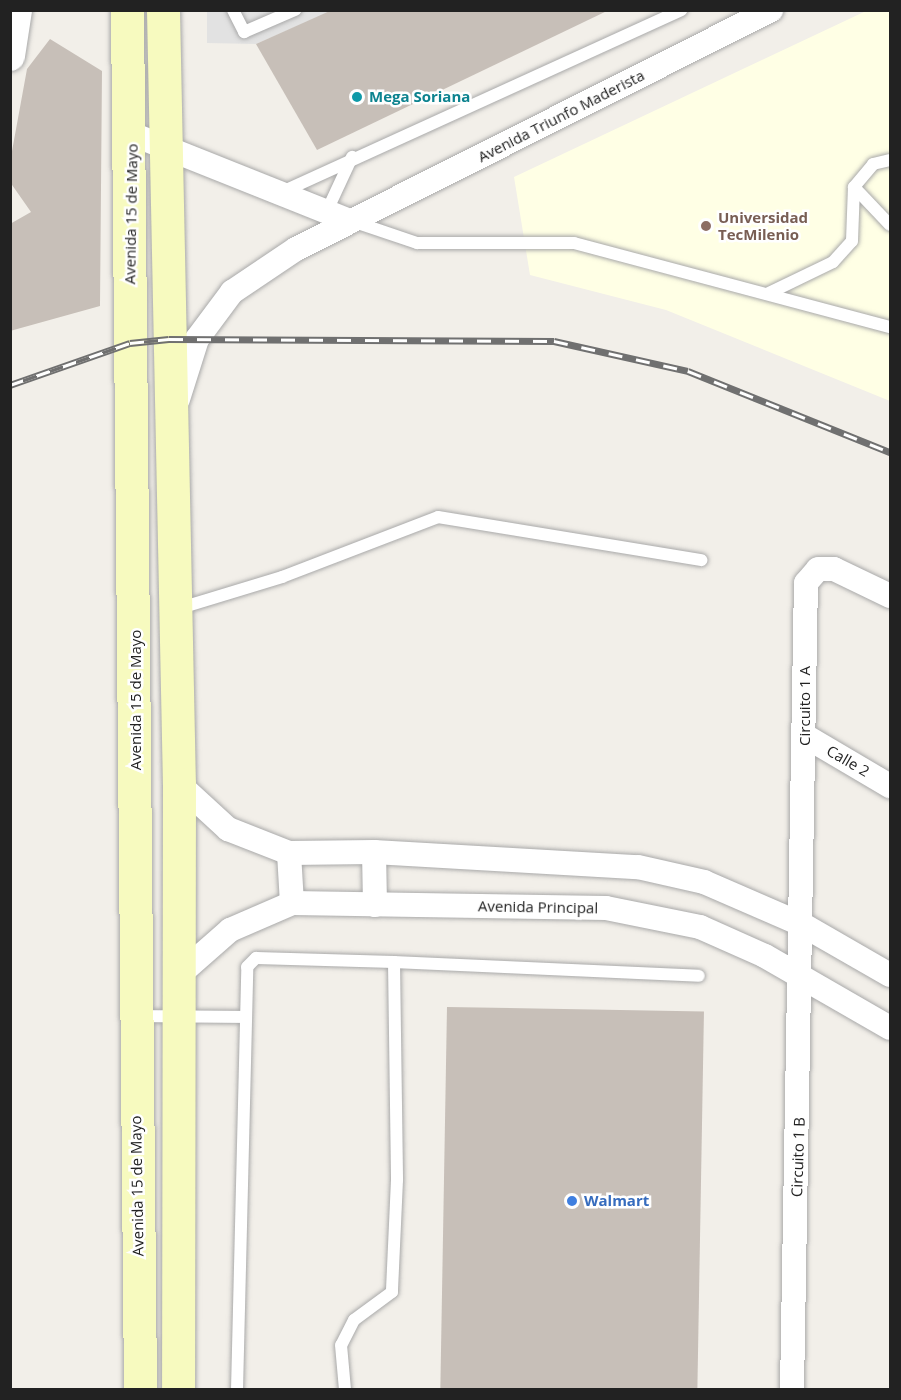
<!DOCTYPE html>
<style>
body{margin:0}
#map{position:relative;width:901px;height:1400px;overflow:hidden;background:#f2efe9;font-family:"Open Sans",sans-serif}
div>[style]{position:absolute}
.education>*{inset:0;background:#ffffe5}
.parking>*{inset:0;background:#e2e2e2}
.building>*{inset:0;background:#c7bfb8;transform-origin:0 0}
.roads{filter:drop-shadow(0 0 2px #a9a9a9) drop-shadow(0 0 2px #a9a9a9)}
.service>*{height:12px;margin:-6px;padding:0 6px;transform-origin:6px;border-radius:6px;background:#fff}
.minor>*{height:24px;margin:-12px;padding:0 12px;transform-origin:12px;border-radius:12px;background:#fff}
.tertiary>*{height:30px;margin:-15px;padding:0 15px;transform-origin:15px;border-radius:15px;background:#fff}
.secondary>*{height:33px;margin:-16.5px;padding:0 16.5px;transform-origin:16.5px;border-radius:16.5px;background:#f7fabf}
.rail>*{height:7px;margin-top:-3.5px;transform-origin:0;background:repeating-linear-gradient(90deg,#fff 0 14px,#707070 0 28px);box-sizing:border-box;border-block:2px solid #707070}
.dots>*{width:16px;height:16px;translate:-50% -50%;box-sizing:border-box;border:3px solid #fff;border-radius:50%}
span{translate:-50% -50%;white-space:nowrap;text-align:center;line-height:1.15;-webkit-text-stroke:5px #fff;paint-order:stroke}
.culture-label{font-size:15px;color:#0d838f;font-weight:700}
.left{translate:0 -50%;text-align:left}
.street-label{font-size:15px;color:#222}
.education-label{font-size:15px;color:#785e54;font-weight:700}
.shop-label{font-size:15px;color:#366cbe;font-weight:700}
.frame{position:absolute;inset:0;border:12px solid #222;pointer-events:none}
</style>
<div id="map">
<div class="education">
<i style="clip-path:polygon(866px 11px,890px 11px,890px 401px,666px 310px,530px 275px,514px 177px)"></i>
</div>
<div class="parking">
<i style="clip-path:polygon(207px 11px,332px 11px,256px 44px,207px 43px)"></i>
</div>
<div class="building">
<i style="clip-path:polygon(332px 10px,609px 10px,317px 150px,256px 44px)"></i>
<i style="clip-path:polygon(50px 39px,102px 71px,100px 306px,10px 331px,10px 224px,31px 212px,10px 182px,10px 162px,27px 69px)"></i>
<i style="left:447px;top:1007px;width:257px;height:383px;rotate:1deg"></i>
</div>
<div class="roads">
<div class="service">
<i style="left:233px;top:10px;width:25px;rotate:63deg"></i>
<i style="left:244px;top:32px;width:56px;rotate:-23.3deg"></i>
<i style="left:854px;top:187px;width:52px;rotate:46.5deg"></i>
<i style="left:282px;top:192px;width:439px;rotate:-24.5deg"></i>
<i style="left:326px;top:213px;width:62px;rotate:-65.1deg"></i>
<i style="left:352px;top:221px;width:69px;rotate:18.7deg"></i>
<i style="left:417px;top:243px;width:157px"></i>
<i style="left:574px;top:243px;width:327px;rotate:14.9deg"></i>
<i style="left:769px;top:293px;width:71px;rotate:-25.8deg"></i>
<i style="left:833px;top:262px;width:28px;rotate:-48deg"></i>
<i style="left:852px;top:241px;width:54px;rotate:-87.9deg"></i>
<i style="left:854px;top:187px;width:30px;rotate:-50deg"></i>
<i style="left:873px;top:164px;width:17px;rotate:-13deg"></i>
<i style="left:177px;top:609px;width:110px;rotate:-16.9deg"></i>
<i style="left:282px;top:577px;width:167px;rotate:-21deg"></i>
<i style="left:438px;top:517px;width:267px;rotate:9.3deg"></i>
<i style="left:394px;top:962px;width:305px;rotate:2.6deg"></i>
<i style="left:136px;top:1016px;width:109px;rotate:0.5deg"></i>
<i style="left:237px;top:1390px;width:423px;rotate:-88.6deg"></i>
<i style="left:247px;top:967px;width:13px;rotate:-45deg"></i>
<i style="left:256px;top:958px;width:138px;rotate:1.7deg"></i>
<i style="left:394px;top:962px;width:218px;rotate:89.2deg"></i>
<i style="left:397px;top:1180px;width:112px;rotate:92.6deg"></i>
<i style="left:392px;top:1292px;width:47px;rotate:143.6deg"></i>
<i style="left:354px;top:1320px;width:28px;rotate:117deg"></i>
<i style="left:341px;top:1345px;width:45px;rotate:84.9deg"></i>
</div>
<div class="minor">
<i style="left:132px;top:134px;width:235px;rotate:21.8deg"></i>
<i style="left:178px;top:399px;width:63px;rotate:-72.4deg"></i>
<i style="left:197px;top:339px;width:59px;rotate:-53.3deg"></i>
<i style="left:232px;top:292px;width:77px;rotate:-33.9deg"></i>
<i style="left:296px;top:249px;width:532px;rotate:-26.71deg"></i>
<i style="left:805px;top:736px;width:99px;rotate:30.5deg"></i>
<i style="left:179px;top:784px;width:67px;rotate:42.6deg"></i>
<i style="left:228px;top:829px;width:66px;rotate:21.5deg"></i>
<i style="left:289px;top:853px;width:85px;rotate:-0.7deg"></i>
<i style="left:374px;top:852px;width:264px;rotate:3.3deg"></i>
<i style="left:638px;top:867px;width:68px;rotate:12.8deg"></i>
<i style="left:704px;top:882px;width:108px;rotate:23.5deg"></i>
<i style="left:803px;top:925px;width:100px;rotate:29.9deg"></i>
<i style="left:374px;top:852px;width:53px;rotate:88.9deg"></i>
<i style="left:289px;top:853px;width:50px;rotate:86.6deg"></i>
<i style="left:180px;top:974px;width:67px;rotate:-41.3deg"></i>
<i style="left:230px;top:930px;width:68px;rotate:-23.5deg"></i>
<i style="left:292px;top:903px;width:314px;rotate:0.9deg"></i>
<i style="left:606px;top:908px;width:96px;rotate:11.4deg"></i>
<i style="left:700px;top:927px;width:71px;rotate:24deg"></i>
<i style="left:765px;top:956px;width:144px;rotate:29.9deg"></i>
<i style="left:792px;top:1390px;width:807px;rotate:-89.01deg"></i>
<i style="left:806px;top:583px;width:18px;rotate:-49deg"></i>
<i style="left:818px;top:569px;width:16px"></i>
<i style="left:834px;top:569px;width:62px;rotate:25.7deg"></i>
</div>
<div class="tertiary">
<i style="left:10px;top:56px;width:47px;rotate:-81.3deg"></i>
</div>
<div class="secondary">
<i style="left:127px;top:10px;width:1380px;rotate:89.46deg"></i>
<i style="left:163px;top:10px;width:774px;rotate:88.82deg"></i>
<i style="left:179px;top:784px;width:606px;rotate:90.09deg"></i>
</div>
</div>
<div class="rail">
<i style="left:10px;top:385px;width:127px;rotate:-19.3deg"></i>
<i style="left:130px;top:343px;width:39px;rotate:-6deg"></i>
<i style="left:169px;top:339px;width:385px;rotate:0.3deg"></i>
<i style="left:554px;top:341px;width:137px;rotate:12.6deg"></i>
<i style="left:688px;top:371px;width:218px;rotate:21.9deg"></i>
</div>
<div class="dots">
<i style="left:357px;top:97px;background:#0f9aa8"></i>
<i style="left:706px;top:226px;background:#8d6e63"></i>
<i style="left:572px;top:1201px;background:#3f7fe0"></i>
</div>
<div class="culture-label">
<span class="left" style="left:369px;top:97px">Mega Soriana</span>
</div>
<div class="street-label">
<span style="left:561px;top:116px;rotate:-27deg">Avenida Triunfo Maderista</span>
<span style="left:131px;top:214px;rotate:-89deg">Avenida 15 de Mayo</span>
<span style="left:136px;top:700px;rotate:-90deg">Avenida 15 de Mayo</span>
<span style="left:805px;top:706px;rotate:-90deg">Circuito 1 A</span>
<span style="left:848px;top:761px;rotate:30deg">Calle 2</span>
<span style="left:538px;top:907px;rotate:1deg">Avenida Principal</span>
<span style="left:798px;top:1157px;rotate:-88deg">Circuito 1 B</span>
<span style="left:137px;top:1186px;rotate:-91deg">Avenida 15 de Mayo</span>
</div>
<div class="education-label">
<span class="left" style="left:718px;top:226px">Universidad<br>TecMilenio</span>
</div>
<div class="shop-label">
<span class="left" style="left:584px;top:1201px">Walmart</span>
</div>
<div class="frame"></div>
</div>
